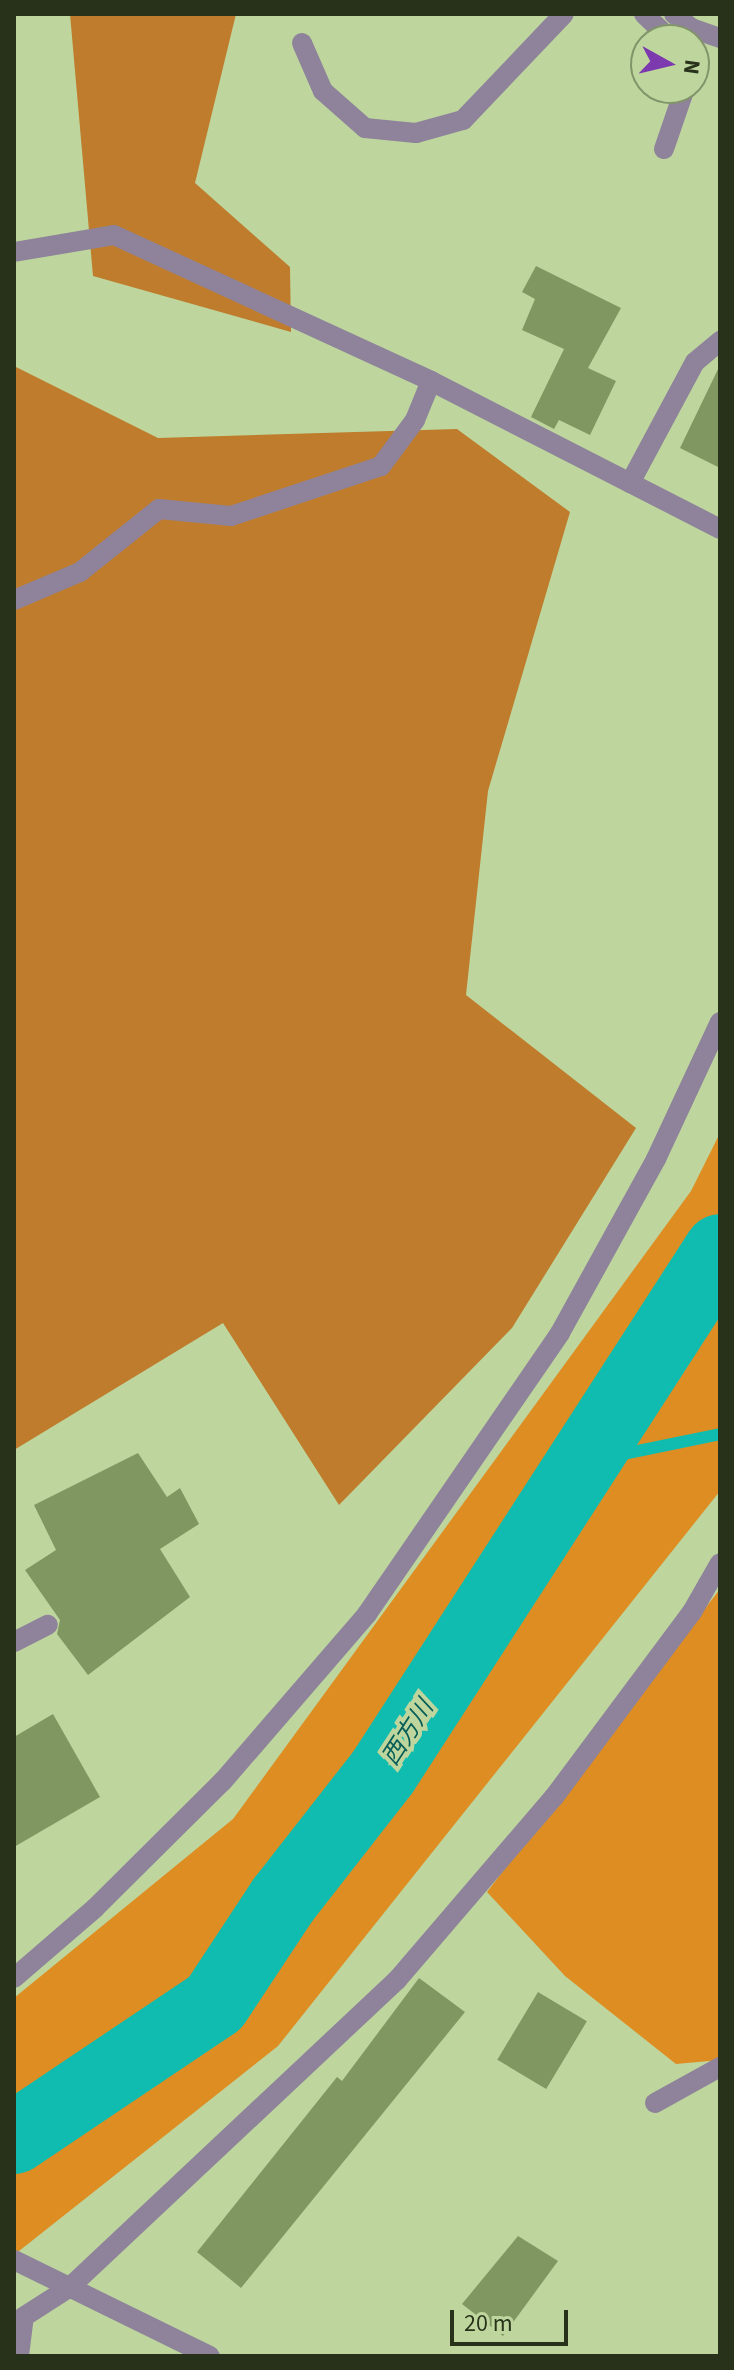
<!DOCTYPE html>
<meta charset="utf-8">
<style>
body{margin:0}
#map{position:relative;width:734px;height:2370px;overflow:hidden;background:#bed69e;font-family:"Source Sans 3","Noto Sans JP",sans-serif}
div>[style]{position:absolute}
.green>*{inset:0;background:#de8d23}
.forest>*{inset:0;background:#be7c2c}
.stream>*{height:12px;margin:-6px;padding:0 6px;transform-origin:6px;border-radius:6px;background:#10bcb0}
.river>*{height:72px;margin:-36px;padding:0 36px;transform-origin:36px;border-radius:36px;background:#10bcb0}
.building>*{inset:0;background:#819762;transform-origin:0 0}
.minor>*{height:20px;margin:-10px;padding:0 10px;transform-origin:10px;border-radius:10px;background:#8e839a}
span{translate:-50% -50%;white-space:nowrap;text-align:center;line-height:1.15;-webkit-text-stroke:8px #bed69e;paint-order:stroke}
.water-label{font-size:24px;color:#055d57;font-style:italic}
.frame{position:absolute;inset:0;border:16px solid #28321b;pointer-events:none}
.north{position:absolute;left:630px;top:24px;width:80px;height:80px;box-sizing:border-box;background:#bed69e;border:2px solid #82946a;border-radius:50%;rotate:98deg;font-size:22px;font-weight:700;line-height:32px;text-align:center;color:#28321b}
.north::after{content:'';display:block;margin:auto;width:28px;height:36px;background:#7c3aae;clip-path:polygon(50% 0,100% 100%,50% 72%,0 100%)}
.scale{position:absolute;left:450px;top:2310px;width:118px;height:36px;box-sizing:border-box;border:4px solid #28321b;border-top:0;padding-left:10px;font-size:24px;line-height:28px;white-space:nowrap;color:#28321b;-webkit-text-stroke:6px #bed69e;paint-order:stroke}
</style>
<div id="map">
<div class="green">
<i style="clip-path:polygon(720px 1133px,720px 1491px,278px 2046px,14px 2255px,14px 1998px,233px 1819px,691px 1191px)"></i>
<i style="clip-path:polygon(720px 1589px,720px 2060px,676px 2064px,565px 1976px,487px 1892px)"></i>
</div>
<div class="forest">
<i style="clip-path:polygon(70px 14px,236px 14px,195px 183px,290px 267px,291px 332px,93px 276px)"></i>
<i style="clip-path:polygon(14px 366px,158px 438px,457px 429px,570px 512px,488px 791px,466px 995px,636px 1128px,512px 1328px,339px 1505px,223px 1323px,14px 1450px)"></i>
</div>
<div class="stream">
<i style="left:584px;top:1462px;width:139px;rotate:-11.6deg"></i>
</div>
<div class="river">
<i style="left:14px;top:2138px;width:242px;rotate:-33.9deg"></i>
<i style="left:215px;top:2003px;width:123px;rotate:-56.6deg"></i>
<i style="left:283px;top:1900px;width:162px;rotate:-52deg"></i>
<i style="left:383px;top:1772px;width:621px;rotate:-57.15deg"></i>
</div>
<div class="building">
<i style="clip-path:polygon(536px 266px,621px 308px,588px 368px,616px 381px,590px 435px,559px 420px,554px 429px,531px 417px,564px 349px,522px 330px,535px 299px,522px 292px)"></i>
<i style="clip-path:polygon(720px 365px,720px 468px,680px 448px)"></i>
<i style="clip-path:polygon(138px 1453px,167px 1497px,180px 1488px,199px 1524px,160px 1549px,190px 1597px,88px 1675px,57px 1634px,60px 1620px,25px 1570px,56px 1550px,34px 1505px)"></i>
<i style="clip-path:polygon(53px 1714px,100px 1797px,14px 1847px,14px 1737px)"></i>
<i style="clip-path:polygon(419px 1978px,465px 2012px,241px 2288px,197px 2252px,337px 2077px,342px 2081px)"></i>
<i style="left:538px;top:1992px;width:57px;height:79px;rotate:31deg"></i>
<i style="clip-path:polygon(518px 2236px,558px 2261px,503px 2336px,462px 2304px)"></i>
</div>
<div class="minor">
<i style="left:644px;top:14px;width:37px;rotate:44deg"></i>
<i style="left:674px;top:14px;width:22px;rotate:39deg"></i>
<i style="left:691px;top:28px;width:31px;rotate:19deg"></i>
<i style="left:302px;top:43px;width:52px;rotate:66.4deg"></i>
<i style="left:323px;top:91px;width:56px;rotate:41.4deg"></i>
<i style="left:365px;top:128px;width:51px;rotate:5.6deg"></i>
<i style="left:416px;top:133px;width:49px;rotate:-15.5deg"></i>
<i style="left:463px;top:120px;width:146px;rotate:-46.4deg"></i>
<i style="left:664px;top:149px;width:65px;rotate:-71deg"></i>
<i style="left:14px;top:252px;width:101px;rotate:-9.6deg"></i>
<i style="left:114px;top:235px;width:349px;rotate:24.7deg"></i>
<i style="left:630px;top:483px;width:137px;rotate:-61.8deg"></i>
<i style="left:695px;top:362px;width:33px;rotate:-40deg"></i>
<i style="left:14px;top:600px;width:72px;rotate:-23deg"></i>
<i style="left:80px;top:572px;width:101px;rotate:-38.6deg"></i>
<i style="left:159px;top:509px;width:72px;rotate:5.6deg"></i>
<i style="left:231px;top:516px;width:158px;rotate:-18.4deg"></i>
<i style="left:381px;top:466px;width:57px;rotate:-53.5deg"></i>
<i style="left:415px;top:420px;width:42px;rotate:-67.7deg"></i>
<i style="left:431px;top:381px;width:325px;rotate:27.1deg"></i>
<i style="left:14px;top:1642px;width:38px;rotate:-27deg"></i>
<i style="left:14px;top:1978px;width:107px;rotate:-40.8deg"></i>
<i style="left:95px;top:1908px;width:180px;rotate:-44.8deg"></i>
<i style="left:223px;top:1781px;width:221px;rotate:-49.2deg"></i>
<i style="left:367px;top:1614px;width:341px;rotate:-55.5deg"></i>
<i style="left:560px;top:1333px;width:199px;rotate:-61.1deg"></i>
<i style="left:656px;top:1159px;width:151px;rotate:-65deg"></i>
<i style="left:655px;top:2103px;width:74px;rotate:-29deg"></i>
<i style="left:14px;top:2260px;width:218px;rotate:26.1deg"></i>
<i style="left:14px;top:2323px;width:67px;rotate:-32.7deg"></i>
<i style="left:70px;top:2287px;width:449px;rotate:-43.2deg"></i>
<i style="left:397px;top:1980px;width:241px;rotate:-49.4deg"></i>
<i style="left:554px;top:1797px;width:231px;rotate:-53.3deg"></i>
<i style="left:692px;top:1612px;width:56px;rotate:-60.3deg"></i>
<i style="left:19px;top:2356px;width:39px;rotate:-83deg"></i>
</div>
<div class="water-label">
<span style="left:408px;top:1733px;rotate:-57deg">西方川</span>
</div>
<div class="frame"></div>
<div class="north">N</div>
<div class="scale">20 m</div>
</div>
